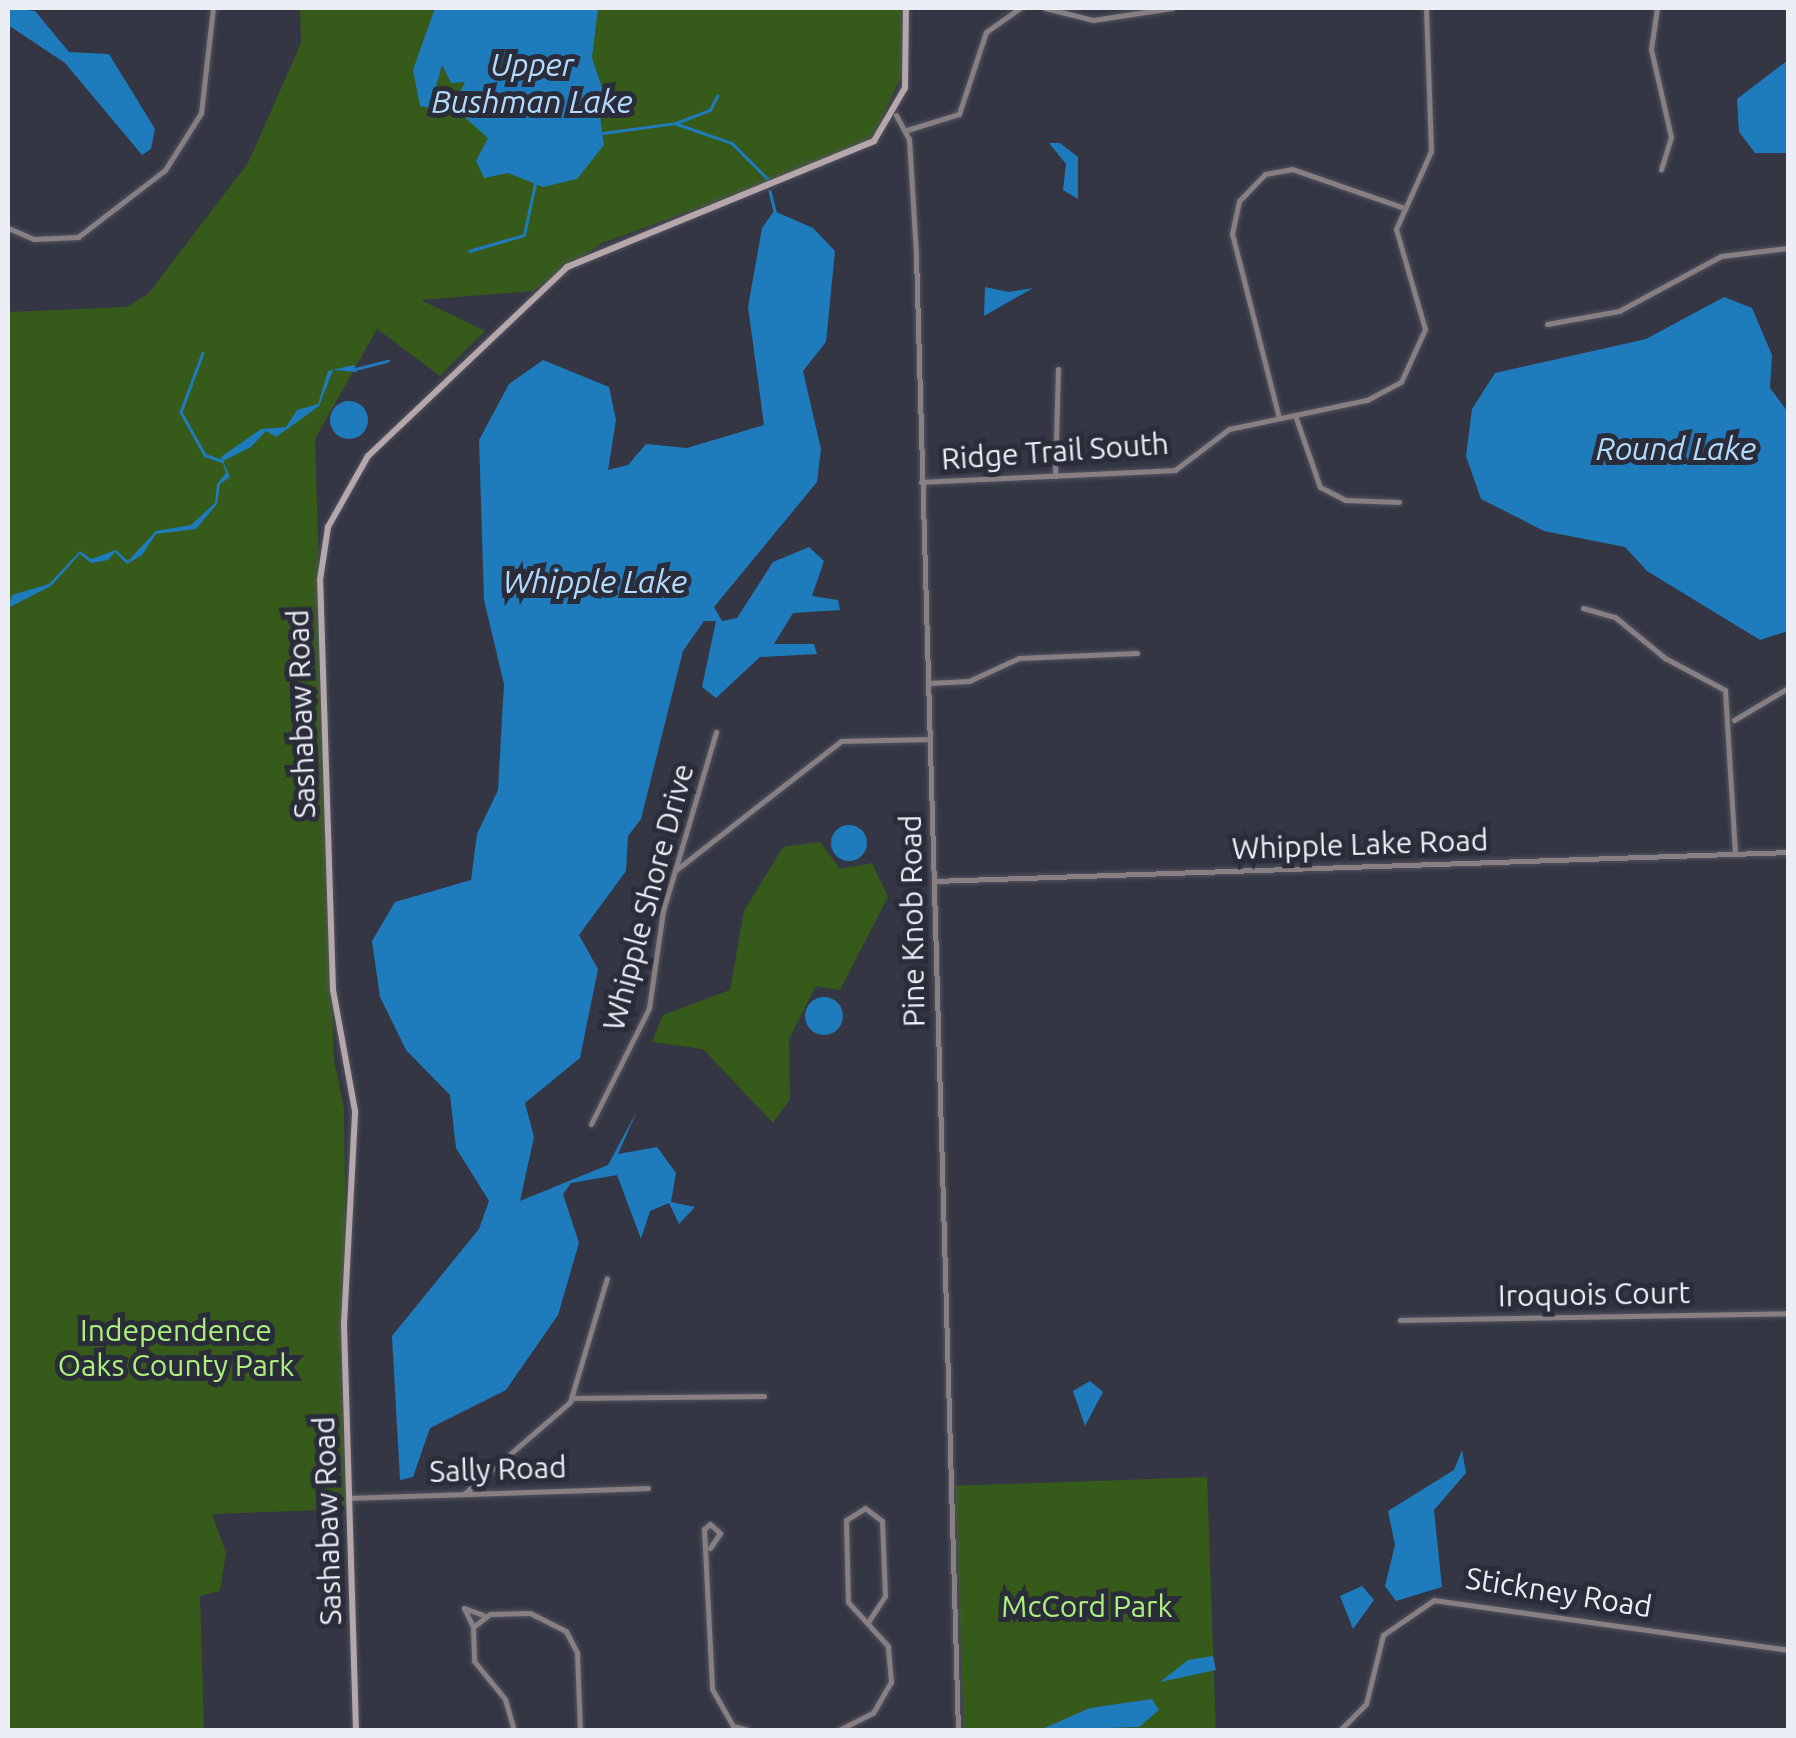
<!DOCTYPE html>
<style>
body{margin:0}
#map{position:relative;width:1796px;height:1738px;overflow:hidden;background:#343643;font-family:Ubuntu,sans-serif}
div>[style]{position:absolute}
.green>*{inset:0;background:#365a1a;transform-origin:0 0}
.water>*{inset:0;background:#1e7bbc}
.round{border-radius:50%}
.stream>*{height:2.5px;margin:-1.25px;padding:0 1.25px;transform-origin:1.25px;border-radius:1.25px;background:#1e7bbc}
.roads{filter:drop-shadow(0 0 2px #515360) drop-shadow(0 0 2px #515360)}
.minor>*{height:5px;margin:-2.5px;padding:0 2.5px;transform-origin:2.5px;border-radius:2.5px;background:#877f81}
.tertiary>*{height:5px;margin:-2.5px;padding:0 2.5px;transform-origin:2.5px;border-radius:2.5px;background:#877f81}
.secondary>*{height:6px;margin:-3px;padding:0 3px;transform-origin:3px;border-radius:3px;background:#b5a7aa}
span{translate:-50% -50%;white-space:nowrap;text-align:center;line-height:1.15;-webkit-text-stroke:10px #2a2c39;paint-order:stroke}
.street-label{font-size:30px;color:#eceef6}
.park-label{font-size:30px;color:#adf07f}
.water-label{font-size:32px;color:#b3dbfd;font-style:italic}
.frame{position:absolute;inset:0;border:10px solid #eceef6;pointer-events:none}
</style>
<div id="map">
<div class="green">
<i style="clip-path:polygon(300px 8px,902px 8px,903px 72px,874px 136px,839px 157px,602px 243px,533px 291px,421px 300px,485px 331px,440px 376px,377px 329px,315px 439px,334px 1060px,344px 1108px,349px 1509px,212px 1514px,226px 1553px,220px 1591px,200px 1596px,204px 1730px,8px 1730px,8px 312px,127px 307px,148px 294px,248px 163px,301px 43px)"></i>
<i style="clip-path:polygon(820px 842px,840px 869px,872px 863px,888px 897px,840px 990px,816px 986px,789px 1039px,790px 1099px,773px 1123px,703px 1049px,652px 1042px,663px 1015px,730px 990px,744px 911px,783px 847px)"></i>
<i style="left:1207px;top:1477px;width:253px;height:252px;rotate:88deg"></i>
</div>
<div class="water">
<i style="clip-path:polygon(8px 8px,35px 11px,69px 52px,109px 54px,155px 129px,151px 149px,142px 155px,65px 63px,8px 25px)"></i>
<i style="clip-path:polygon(435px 8px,598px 8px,592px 58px,611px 114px,599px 110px,604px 145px,577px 179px,543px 187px,508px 173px,484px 178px,476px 161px,488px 138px,453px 107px,465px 82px,451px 83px,442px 65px,430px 108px,420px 106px,413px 70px)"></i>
<i style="clip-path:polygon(1788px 60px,1788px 153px,1755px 153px,1739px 132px,1737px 99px)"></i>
<i style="clip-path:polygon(1060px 143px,1078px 157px,1078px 199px,1063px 190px,1066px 164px,1049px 143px)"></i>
<i style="clip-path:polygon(774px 211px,813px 228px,835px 251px,826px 342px,803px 371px,821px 449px,817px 482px,714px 607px,722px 621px,737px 618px,773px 562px,809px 547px,824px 561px,812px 596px,838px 600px,840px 610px,793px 613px,774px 644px,814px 644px,817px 654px,760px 657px,716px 698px,702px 687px,716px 621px,704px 621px,683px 651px,641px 819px,628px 836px,626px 871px,579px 935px,598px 969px,580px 1058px,525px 1103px,534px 1137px,520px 1201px,608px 1165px,637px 1111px,618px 1154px,657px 1147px,676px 1173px,671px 1202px,695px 1207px,679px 1224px,669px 1203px,650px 1211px,641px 1239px,617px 1175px,571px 1183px,563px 1194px,579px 1243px,558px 1315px,506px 1390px,430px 1428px,413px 1477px,400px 1480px,392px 1336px,479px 1229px,489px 1201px,456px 1148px,450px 1095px,406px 1050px,380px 997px,372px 941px,395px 902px,471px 880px,477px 834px,498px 790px,504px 684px,484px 600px,479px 440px,509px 384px,543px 360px,609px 387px,616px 420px,608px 470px,628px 465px,646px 444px,687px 448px,764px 425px,748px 307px,762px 228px)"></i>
<i style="clip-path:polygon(985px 287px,1009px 292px,1033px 288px,984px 316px)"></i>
<i style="clip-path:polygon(1724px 297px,1752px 308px,1772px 355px,1770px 388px,1788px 412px,1788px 631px,1760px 640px,1647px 571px,1625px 547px,1544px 531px,1481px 499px,1466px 456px,1472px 409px,1495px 373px,1646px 339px)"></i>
<i style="clip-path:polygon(354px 365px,357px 372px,333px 370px,319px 406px,286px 430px,276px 437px,266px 431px,251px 447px,223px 461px,230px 477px,220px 484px,217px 504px,196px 529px,156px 534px,142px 555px,127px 564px,115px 552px,108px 560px,91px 563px,80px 554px,51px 586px,8px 608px,12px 595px,49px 584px,80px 551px,91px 559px,116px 550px,128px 561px,156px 531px,191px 525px,215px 503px,217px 484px,226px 473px,221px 457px,261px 429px,286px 427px,297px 410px,318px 404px,328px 371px)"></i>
<i class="round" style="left:330px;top:401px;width:38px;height:38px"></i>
<i class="round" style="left:831px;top:825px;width:36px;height:36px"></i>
<i class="round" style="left:805px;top:997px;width:38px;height:38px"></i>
<i style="clip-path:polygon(1090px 1381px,1103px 1392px,1085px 1426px,1073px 1391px)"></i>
<i style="clip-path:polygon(1462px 1450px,1466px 1473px,1434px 1510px,1442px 1587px,1396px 1601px,1385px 1586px,1395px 1545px,1388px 1511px,1454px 1470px)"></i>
<i style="clip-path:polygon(1362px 1586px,1374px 1600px,1353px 1629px,1340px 1596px)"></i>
<i style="clip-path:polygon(1213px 1656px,1216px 1670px,1160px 1682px,1188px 1660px)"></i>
<i style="clip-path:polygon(1152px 1699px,1159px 1710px,1139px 1727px,1040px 1730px,1090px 1708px)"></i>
</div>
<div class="stream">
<i style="left:677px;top:124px;width:58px;rotate:19.1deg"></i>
<i style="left:732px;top:143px;width:51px;rotate:45deg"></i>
<i style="left:603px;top:133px;width:74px;rotate:-7.8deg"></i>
<i style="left:676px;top:123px;width:36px;rotate:-21deg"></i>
<i style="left:710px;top:110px;width:16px;rotate:-63deg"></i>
<i style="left:770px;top:191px;width:21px;rotate:76deg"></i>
<i style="left:469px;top:251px;width:57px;rotate:-16.2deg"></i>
<i style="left:524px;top:235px;width:52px;rotate:-77.8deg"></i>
<i style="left:203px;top:353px;width:63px;rotate:110.4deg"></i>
<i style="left:181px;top:412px;width:49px;rotate:60.8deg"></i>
<i style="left:205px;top:455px;width:18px;rotate:19deg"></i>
<i style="left:355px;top:369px;width:34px;rotate:-14deg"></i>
</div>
<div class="roads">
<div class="minor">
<i style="left:1045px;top:8px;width:49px;rotate:14deg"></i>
<i style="left:1093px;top:20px;width:80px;rotate:-8.6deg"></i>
<i style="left:1657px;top:8px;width:41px;rotate:98.3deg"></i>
<i style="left:1651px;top:49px;width:90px;rotate:77.2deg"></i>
<i style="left:1671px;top:137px;width:34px;rotate:107deg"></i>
<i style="left:907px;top:130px;width:54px;rotate:-17.1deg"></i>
<i style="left:959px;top:114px;width:86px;rotate:-71.8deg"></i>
<i style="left:986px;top:32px;width:42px;rotate:-35.2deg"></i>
<i style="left:8px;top:228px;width:28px;rotate:23deg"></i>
<i style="left:34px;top:239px;width:44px;rotate:-2.6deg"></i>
<i style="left:78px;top:237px;width:110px;rotate:-37.6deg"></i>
<i style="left:165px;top:170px;width:67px;rotate:-57.7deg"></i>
<i style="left:201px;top:113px;width:106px;rotate:-83.5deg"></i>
<i style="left:1547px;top:324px;width:73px;rotate:-10.2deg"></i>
<i style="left:1619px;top:311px;width:116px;rotate:-28.3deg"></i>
<i style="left:1721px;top:256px;width:67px;rotate:-6.8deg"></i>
<i style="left:1295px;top:415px;width:76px;rotate:70.9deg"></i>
<i style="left:1320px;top:487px;width:28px;rotate:27deg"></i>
<i style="left:1345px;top:500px;width:54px;rotate:2.1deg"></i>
<i style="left:1279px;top:418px;width:190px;rotate:-104.3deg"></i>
<i style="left:1232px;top:234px;width:34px;rotate:-78deg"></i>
<i style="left:1239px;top:201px;width:37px;rotate:-46deg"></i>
<i style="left:1265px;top:174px;width:27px;rotate:-10deg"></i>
<i style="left:1292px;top:169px;width:116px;rotate:19.1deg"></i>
<i style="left:1055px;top:476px;width:107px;rotate:-88.4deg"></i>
<i style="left:921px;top:482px;width:254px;rotate:-2.7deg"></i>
<i style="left:1175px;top:470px;width:68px;rotate:-37.2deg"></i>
<i style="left:1229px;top:429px;width:141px;rotate:-11.9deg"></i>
<i style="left:1367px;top:400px;width:38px;rotate:-28deg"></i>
<i style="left:1401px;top:382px;width:58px;rotate:-65.6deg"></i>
<i style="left:1425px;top:329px;width:104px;rotate:-106.2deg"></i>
<i style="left:1396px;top:229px;width:85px;rotate:-65.8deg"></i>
<i style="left:1431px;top:151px;width:143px;rotate:-92deg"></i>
<i style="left:1583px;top:608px;width:33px;rotate:16deg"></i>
<i style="left:1615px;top:617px;width:65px;rotate:39.4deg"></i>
<i style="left:1665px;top:658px;width:68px;rotate:28.1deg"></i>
<i style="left:1725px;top:690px;width:163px;rotate:86.5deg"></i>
<i style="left:928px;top:683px;width:41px;rotate:-2.8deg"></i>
<i style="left:969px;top:681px;width:55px;rotate:-24.7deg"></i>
<i style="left:1019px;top:658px;width:118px;rotate:-2.4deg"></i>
<i style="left:1734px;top:720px;width:63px;rotate:-30.7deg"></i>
<i style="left:676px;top:870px;width:209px;rotate:-38deg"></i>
<i style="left:841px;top:741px;width:88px;rotate:-1.3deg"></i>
<i style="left:934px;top:881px;width:854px;rotate:-1.94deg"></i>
<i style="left:591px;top:1124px;width:130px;rotate:-63.4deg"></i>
<i style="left:649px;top:1008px;width:98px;rotate:-81.8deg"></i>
<i style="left:663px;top:911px;width:187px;rotate:-73.5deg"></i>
<i style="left:1400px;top:1320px;width:388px;rotate:-1deg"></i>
<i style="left:573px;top:1398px;width:191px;rotate:-0.6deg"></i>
<i style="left:465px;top:1493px;width:139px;rotate:-40.9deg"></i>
<i style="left:570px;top:1402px;width:129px;rotate:-73.4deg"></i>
<i style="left:349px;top:1498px;width:299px;rotate:-1.9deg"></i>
<i style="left:710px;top:1548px;width:18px;rotate:-56deg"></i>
<i style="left:720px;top:1533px;width:13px;rotate:-138deg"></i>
<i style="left:710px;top:1524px;width:8px;rotate:140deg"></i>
<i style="left:704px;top:1529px;width:160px;rotate:87.1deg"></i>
<i style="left:712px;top:1689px;width:43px;rotate:60.4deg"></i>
<i style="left:473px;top:1627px;width:21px;rotate:-37deg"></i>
<i style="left:490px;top:1614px;width:40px;rotate:-1.4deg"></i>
<i style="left:530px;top:1613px;width:40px;rotate:26.6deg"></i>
<i style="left:566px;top:1631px;width:25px;rotate:63deg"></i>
<i style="left:577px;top:1653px;width:77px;rotate:87.8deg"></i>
<i style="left:473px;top:1627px;width:34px;rotate:88deg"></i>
<i style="left:474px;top:1661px;width:49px;rotate:50.8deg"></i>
<i style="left:505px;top:1699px;width:32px;rotate:74deg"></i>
<i style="left:473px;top:1627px;width:21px;rotate:-115deg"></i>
<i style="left:464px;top:1608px;width:20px;rotate:20deg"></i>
<i style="left:733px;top:1726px;width:16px;rotate:15deg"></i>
<i style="left:839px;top:1730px;width:38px;rotate:-27deg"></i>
<i style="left:873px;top:1713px;width:36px;rotate:-60deg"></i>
<i style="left:891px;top:1682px;width:36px;rotate:-95deg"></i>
<i style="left:888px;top:1646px;width:59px;rotate:-132.3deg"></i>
<i style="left:848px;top:1602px;width:82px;rotate:-91.4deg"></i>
<i style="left:846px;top:1520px;width:22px;rotate:-32deg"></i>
<i style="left:865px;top:1508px;width:21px;rotate:37deg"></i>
<i style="left:882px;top:1521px;width:75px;rotate:87.7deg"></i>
<i style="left:885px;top:1596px;width:30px;rotate:123deg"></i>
<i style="left:1340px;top:1730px;width:37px;rotate:-45deg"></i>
<i style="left:1366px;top:1704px;width:71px;rotate:-76.2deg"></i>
<i style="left:1383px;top:1635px;width:62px;rotate:-34.5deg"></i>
<i style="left:1434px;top:1600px;width:358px;rotate:8deg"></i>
</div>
<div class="tertiary">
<i style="left:896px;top:115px;width:27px;rotate:62deg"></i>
<i style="left:909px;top:139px;width:116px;rotate:86.5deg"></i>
<i style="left:916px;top:255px;width:1476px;rotate:88.37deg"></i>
</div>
<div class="secondary">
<i style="left:356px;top:1730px;width:406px;rotate:-91.7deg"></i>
<i style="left:344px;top:1324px;width:213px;rotate:-87deg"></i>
<i style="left:355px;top:1111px;width:123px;rotate:-100.3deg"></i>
<i style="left:333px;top:990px;width:410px;rotate:-91.8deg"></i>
<i style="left:320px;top:580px;width:54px;rotate:-81.4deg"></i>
<i style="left:328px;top:527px;width:81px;rotate:-60.6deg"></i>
<i style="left:368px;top:456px;width:274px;rotate:-43.5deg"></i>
<i style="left:567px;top:267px;width:332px;rotate:-22.3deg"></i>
<i style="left:874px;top:141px;width:61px;rotate:-59.7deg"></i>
<i style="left:905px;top:88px;width:80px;rotate:-89.3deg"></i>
</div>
</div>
<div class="street-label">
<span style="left:1055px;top:451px;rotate:-4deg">Ridge Trail South</span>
<span style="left:301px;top:714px;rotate:-92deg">Sashabaw Road</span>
<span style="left:1360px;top:844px;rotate:-2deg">Whipple Lake Road</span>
<span style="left:648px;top:897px;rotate:-75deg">Whipple Shore Drive</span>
<span style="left:912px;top:921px;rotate:-91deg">Pine Knob Road</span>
<span style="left:1594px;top:1294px;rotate:-1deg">Iroquois Court</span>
<span style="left:498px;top:1469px;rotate:-2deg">Sally Road</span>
<span style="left:327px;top:1521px;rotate:-92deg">Sashabaw Road</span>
<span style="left:1559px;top:1592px;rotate:9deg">Stickney Road</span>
</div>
<div class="park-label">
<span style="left:176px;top:1347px">Independence<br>Oaks County Park</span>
<span style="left:1087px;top:1606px">McCord Park</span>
</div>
<div class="water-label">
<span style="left:532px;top:83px">Upper<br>Bushman Lake</span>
<span style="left:1676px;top:448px">Round Lake</span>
<span style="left:595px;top:581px">Whipple Lake</span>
</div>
<div class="frame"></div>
</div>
